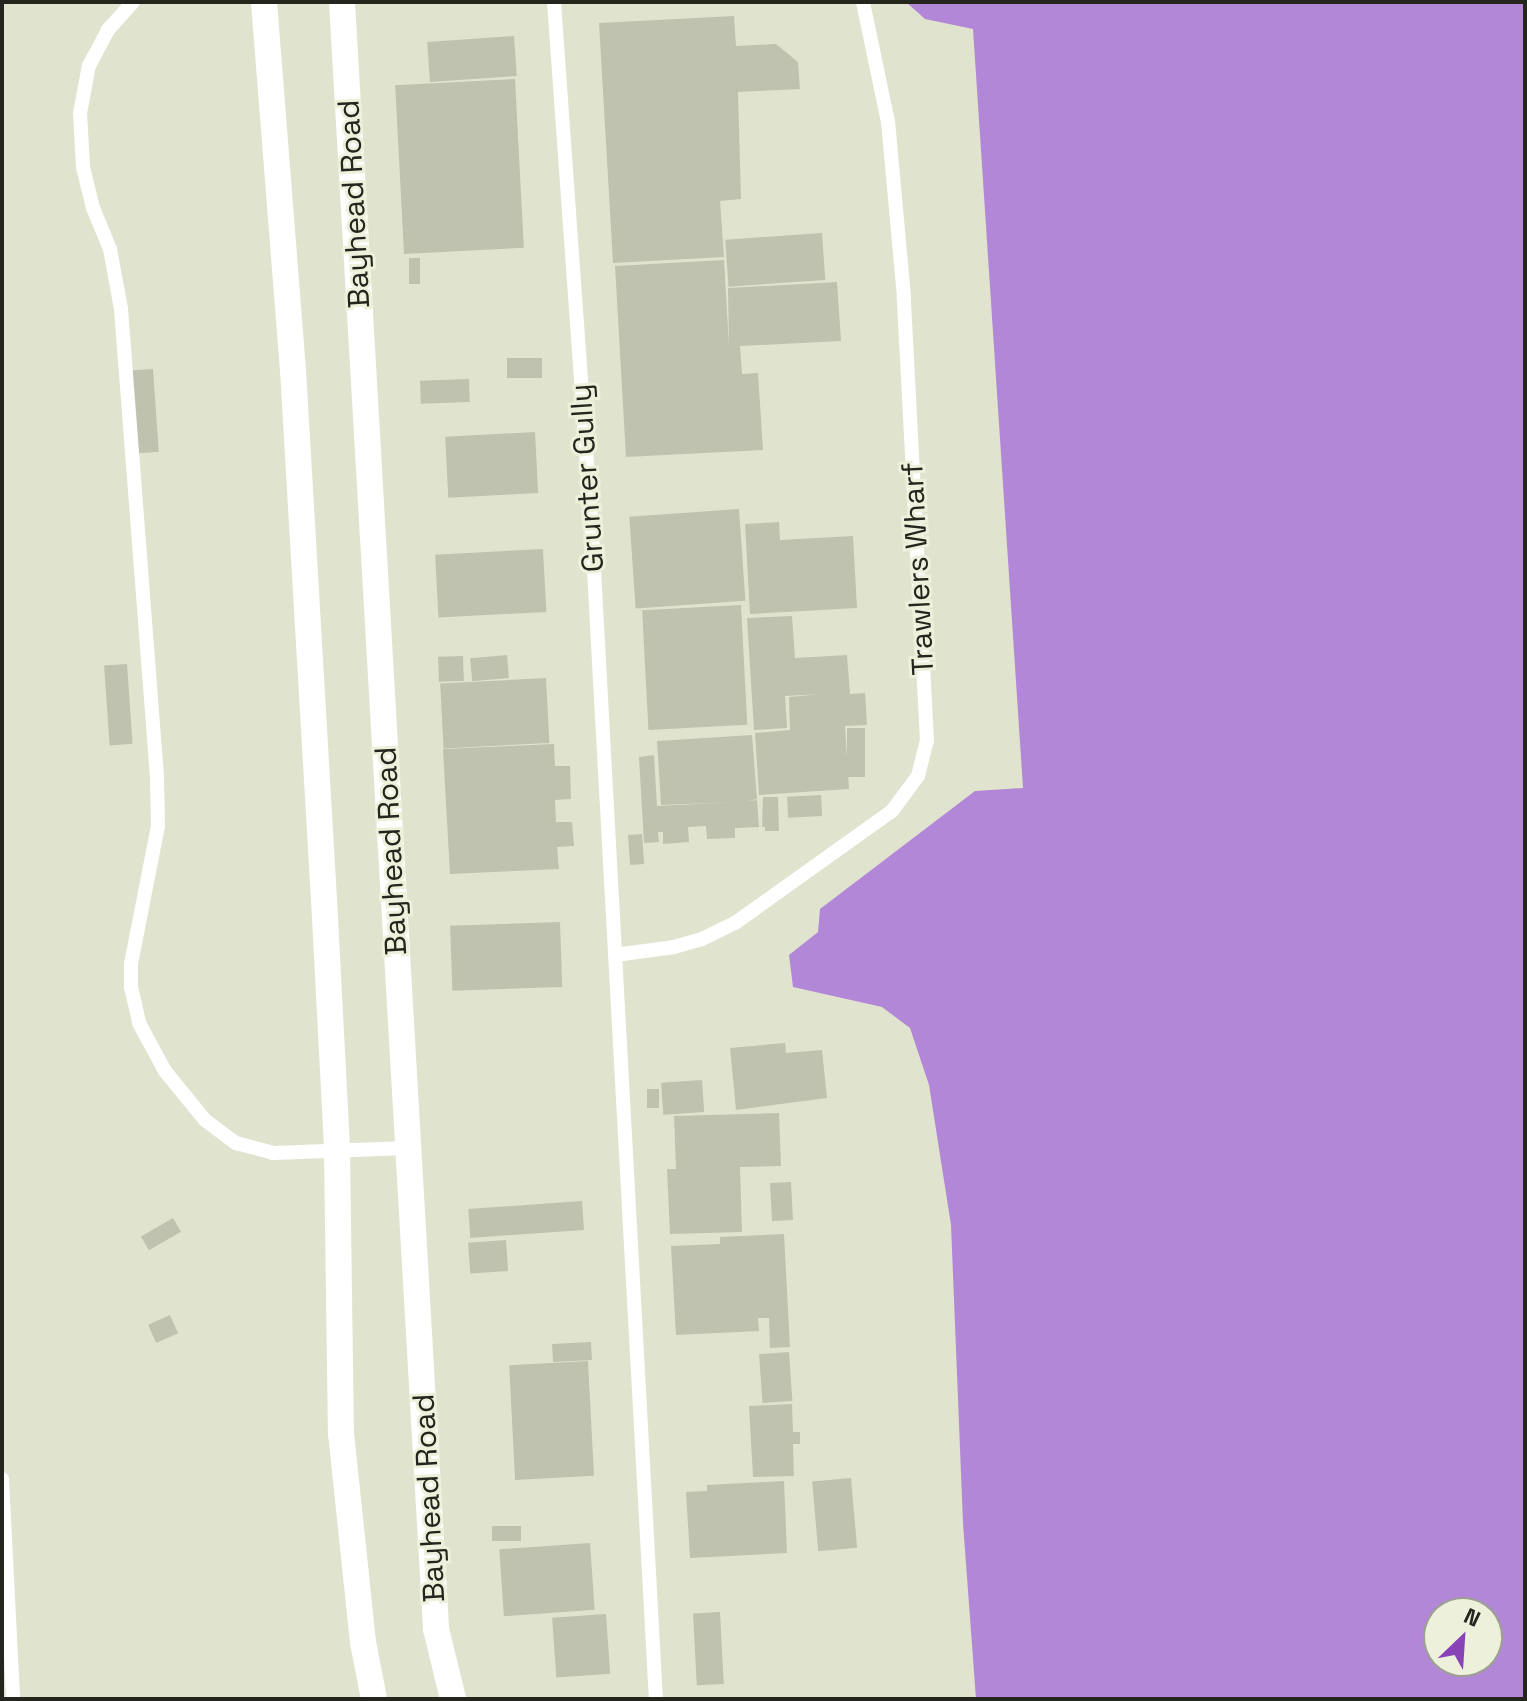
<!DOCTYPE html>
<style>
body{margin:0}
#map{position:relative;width:1527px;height:1701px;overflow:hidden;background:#e0e4cf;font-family:"Space Grotesk",sans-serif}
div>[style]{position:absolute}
.water>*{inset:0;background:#b387d7}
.building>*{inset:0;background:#bfc2ae;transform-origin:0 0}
.lane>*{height:14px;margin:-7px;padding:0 7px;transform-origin:7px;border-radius:7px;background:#fff}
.street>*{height:26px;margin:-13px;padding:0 13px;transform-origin:13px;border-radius:13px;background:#fff}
span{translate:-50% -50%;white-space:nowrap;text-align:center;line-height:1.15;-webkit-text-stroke:6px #edf1dc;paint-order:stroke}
.street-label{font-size:30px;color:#24251d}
.frame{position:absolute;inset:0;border:4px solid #24251d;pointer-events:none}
.north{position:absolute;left:1423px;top:1597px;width:80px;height:80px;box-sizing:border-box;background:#edf1dc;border:2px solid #9d9f90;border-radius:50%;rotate:25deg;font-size:22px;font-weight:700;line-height:32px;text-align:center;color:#24251d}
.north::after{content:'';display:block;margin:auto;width:28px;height:36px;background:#8843b6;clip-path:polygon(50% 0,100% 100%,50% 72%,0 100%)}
</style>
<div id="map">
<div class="water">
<i style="clip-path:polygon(evenodd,906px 2px,1525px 2px,1525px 1699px,976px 1699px,963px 1523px,951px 1225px,929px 1085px,910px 1028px,882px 1007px,793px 987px,789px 955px,818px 932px,820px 909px,975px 791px,1023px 788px,973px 29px,925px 19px,906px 2px,1439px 1613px,1487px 1613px,1487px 1661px,1439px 1661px,1439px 1613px)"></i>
</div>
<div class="building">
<i style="clip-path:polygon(734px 16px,736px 46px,776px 44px,798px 62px,800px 89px,738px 92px,741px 199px,720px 201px,724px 257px,613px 263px,599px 23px)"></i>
<i style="left:514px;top:36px;width:40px;height:87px;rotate:86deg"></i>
<i style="left:515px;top:79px;width:169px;height:120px;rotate:87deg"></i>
<i style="left:822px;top:233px;width:47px;height:97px;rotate:86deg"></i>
<i style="left:409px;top:258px;width:11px;height:26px"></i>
<i style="clip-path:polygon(724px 260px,729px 347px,728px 288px,837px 282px,841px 341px,740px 346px,742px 374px,758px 373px,763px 450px,626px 457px,615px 266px)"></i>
<i style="left:542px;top:358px;width:20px;height:35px;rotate:90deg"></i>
<i style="left:153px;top:369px;width:83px;height:23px;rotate:86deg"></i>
<i style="left:469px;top:379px;width:23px;height:49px;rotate:88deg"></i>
<i style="left:535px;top:432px;width:61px;height:90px;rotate:87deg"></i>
<i style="left:739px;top:509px;width:92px;height:110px;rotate:86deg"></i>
<i style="clip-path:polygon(779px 522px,780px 540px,853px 536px,857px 608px,750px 614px,745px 524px)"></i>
<i style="left:543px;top:549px;width:63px;height:108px;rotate:87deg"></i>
<i style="left:741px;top:605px;width:120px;height:99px;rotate:87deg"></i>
<i style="clip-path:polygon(792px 616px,795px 658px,847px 655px,850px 694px,865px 693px,867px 725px,845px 726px,849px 789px,759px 795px,755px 733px,790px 730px,789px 697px,821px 694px,785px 696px,787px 728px,754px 730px,747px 618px)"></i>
<i style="left:507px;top:655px;width:23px;height:37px;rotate:85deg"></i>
<i style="left:463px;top:656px;width:25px;height:25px;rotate:88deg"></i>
<i style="left:127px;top:664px;width:80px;height:23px;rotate:86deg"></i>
<i style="left:546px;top:678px;width:65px;height:106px;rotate:87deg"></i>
<i style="left:847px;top:728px;width:18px;height:49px"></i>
<i style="clip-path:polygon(752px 735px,757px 799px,748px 801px,757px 800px,759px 827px,735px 828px,735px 838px,707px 839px,706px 826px,688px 827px,689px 842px,663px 844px,663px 832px,658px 832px,659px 842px,644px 843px,639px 757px,654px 755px,657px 806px,734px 802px,661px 805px,657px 741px)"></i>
<i style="clip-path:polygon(554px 744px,555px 766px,570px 766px,571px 799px,555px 800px,556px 822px,572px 822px,574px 846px,557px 847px,559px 869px,450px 874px,443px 749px)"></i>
<i style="left:821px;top:795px;width:21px;height:34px;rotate:87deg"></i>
<i style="clip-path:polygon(763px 797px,778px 797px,779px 831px,765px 831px,765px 827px,762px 827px)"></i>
<i style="left:642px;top:834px;width:30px;height:14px;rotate:86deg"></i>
<i style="left:560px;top:922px;width:65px;height:110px;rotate:88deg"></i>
<i style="clip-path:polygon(785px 1043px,786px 1053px,822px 1050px,827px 1098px,736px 1110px,730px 1048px)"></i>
<i style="left:702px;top:1080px;width:32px;height:41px;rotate:86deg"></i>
<i style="left:647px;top:1089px;width:12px;height:19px"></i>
<i style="clip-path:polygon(779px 1113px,781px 1166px,740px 1167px,742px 1232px,670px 1234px,667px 1169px,676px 1169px,674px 1116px)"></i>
<i style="left:791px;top:1182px;width:38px;height:21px;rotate:87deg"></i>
<i style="left:582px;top:1201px;width:29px;height:114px;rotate:86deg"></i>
<i style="left:173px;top:1218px;width:16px;height:37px;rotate:60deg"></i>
<i style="clip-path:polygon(784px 1234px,790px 1347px,770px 1348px,769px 1318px,758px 1318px,759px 1331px,676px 1335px,671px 1246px,720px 1244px,720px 1237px)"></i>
<i style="left:506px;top:1240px;width:31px;height:38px;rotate:86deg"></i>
<i style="left:170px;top:1315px;width:20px;height:24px;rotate:66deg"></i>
<i style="left:591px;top:1342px;width:18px;height:39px;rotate:87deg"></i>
<i style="left:789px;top:1352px;width:49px;height:30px;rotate:86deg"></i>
<i style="left:588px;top:1361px;width:115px;height:79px;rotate:87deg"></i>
<i style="clip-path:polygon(792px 1404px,793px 1432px,800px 1432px,800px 1444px,793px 1444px,794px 1476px,753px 1477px,749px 1406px)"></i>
<i style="left:851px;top:1478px;width:70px;height:39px;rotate:85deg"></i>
<i style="clip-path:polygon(784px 1481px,787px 1553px,690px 1558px,686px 1492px,707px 1491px,707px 1485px)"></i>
<i style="left:492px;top:1526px;width:29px;height:15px"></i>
<i style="left:590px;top:1543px;width:67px;height:91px;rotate:86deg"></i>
<i style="left:720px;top:1612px;width:72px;height:27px;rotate:87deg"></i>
<i style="left:606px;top:1614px;width:60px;height:54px;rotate:86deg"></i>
</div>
<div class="lane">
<i style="left:133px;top:2px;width:38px;rotate:132deg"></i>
<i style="left:108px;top:30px;width:40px;rotate:118deg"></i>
<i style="left:89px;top:65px;width:49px;rotate:100.6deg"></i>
<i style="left:80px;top:113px;width:54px;rotate:86.8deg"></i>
<i style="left:83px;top:167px;width:42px;rotate:76.3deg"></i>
<i style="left:93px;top:208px;width:44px;rotate:67.5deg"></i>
<i style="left:110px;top:249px;width:61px;rotate:79.6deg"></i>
<i style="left:121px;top:309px;width:470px;rotate:85.6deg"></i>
<i style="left:157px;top:778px;width:48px;rotate:88.8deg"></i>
<i style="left:158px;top:826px;width:141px;rotate:101.1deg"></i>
<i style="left:131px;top:964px;width:23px;rotate:90deg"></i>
<i style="left:131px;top:987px;width:37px;rotate:77deg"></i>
<i style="left:139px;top:1023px;width:55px;rotate:61.6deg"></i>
<i style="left:165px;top:1071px;width:63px;rotate:50.8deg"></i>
<i style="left:205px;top:1120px;width:39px;rotate:37deg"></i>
<i style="left:236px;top:1143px;width:38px;rotate:15deg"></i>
<i style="left:273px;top:1153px;width:135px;rotate:-2.1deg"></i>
<i style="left:554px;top:2px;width:533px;rotate:85.91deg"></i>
<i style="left:592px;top:534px;width:1167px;rotate:86.86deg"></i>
<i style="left:615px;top:955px;width:60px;rotate:-7.7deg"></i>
<i style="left:674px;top:947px;width:29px;rotate:-16deg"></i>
<i style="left:702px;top:939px;width:37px;rotate:-26deg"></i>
<i style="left:735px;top:923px;width:193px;rotate:-35.5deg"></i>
<i style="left:892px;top:811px;width:44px;rotate:-53.4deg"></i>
<i style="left:918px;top:776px;width:36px;rotate:-76deg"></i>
<i style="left:927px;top:741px;width:445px;rotate:-93deg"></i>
<i style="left:904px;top:297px;width:176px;rotate:-95.2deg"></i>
<i style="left:888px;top:122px;width:123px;rotate:-101.8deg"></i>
<i style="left:2px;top:1479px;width:220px;rotate:87.1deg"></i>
</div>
<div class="street">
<i style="left:264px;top:2px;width:369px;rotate:85.5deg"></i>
<i style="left:293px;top:370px;width:530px;rotate:86.65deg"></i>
<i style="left:324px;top:899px;width:252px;rotate:87deg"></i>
<i style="left:337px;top:1151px;width:282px;rotate:89.2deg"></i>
<i style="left:341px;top:1433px;width:210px;rotate:84deg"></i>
<i style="left:363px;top:1642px;width:58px;rotate:79.1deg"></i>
<i style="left:342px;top:2px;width:1630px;rotate:86.69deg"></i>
<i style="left:436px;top:1629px;width:72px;rotate:76.3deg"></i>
</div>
<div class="street-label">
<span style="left:354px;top:204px;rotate:-93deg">Bayhead Road</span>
<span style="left:587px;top:478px;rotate:-94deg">Grunter Gully</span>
<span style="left:918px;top:569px;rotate:-93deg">Trawlers Wharf</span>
<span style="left:391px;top:851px;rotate:-93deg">Bayhead Road</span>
<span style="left:429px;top:1498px;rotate:-93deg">Bayhead Road</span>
</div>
<div class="frame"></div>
<div class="north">N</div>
</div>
